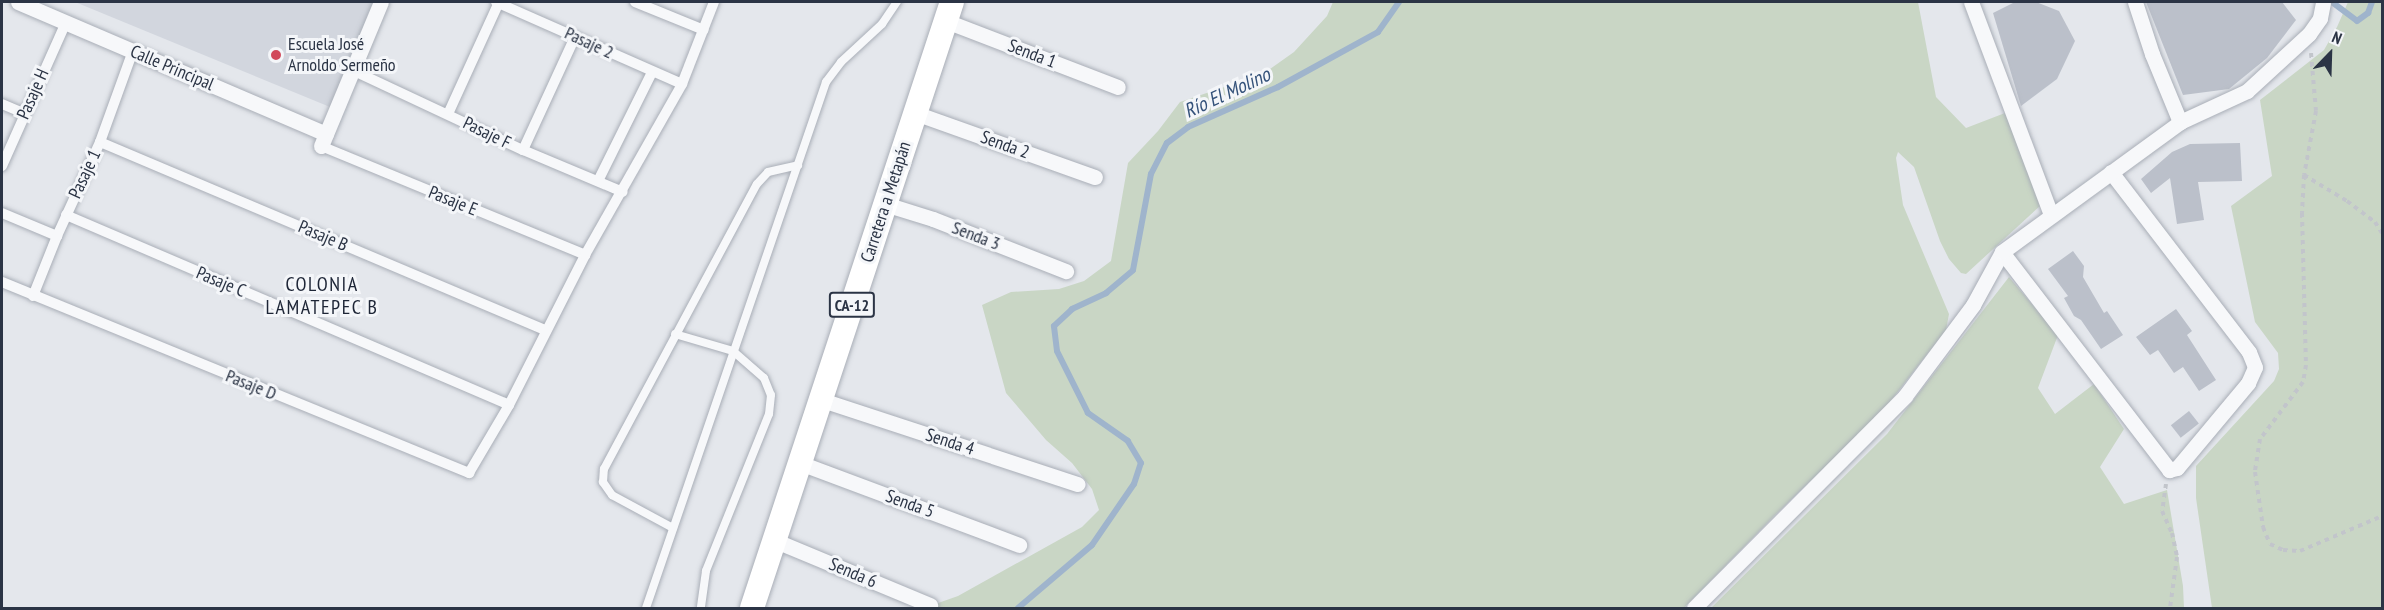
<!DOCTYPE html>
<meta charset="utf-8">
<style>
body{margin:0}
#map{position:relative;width:2384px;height:610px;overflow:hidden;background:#e4e7ec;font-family:"PT Sans Narrow",sans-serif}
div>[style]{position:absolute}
.built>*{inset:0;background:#d2d6de}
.green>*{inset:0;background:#c9d6c5}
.stream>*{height:6px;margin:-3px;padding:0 3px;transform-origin:3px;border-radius:3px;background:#9fb4cc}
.building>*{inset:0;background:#bbc0ca;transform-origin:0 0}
.path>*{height:4px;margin-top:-2px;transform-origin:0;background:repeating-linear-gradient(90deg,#c2c5cb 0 4.5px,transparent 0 9px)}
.roads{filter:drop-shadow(0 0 2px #a9aeb7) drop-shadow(0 0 2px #a9aeb7)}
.service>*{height:8px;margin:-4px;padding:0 4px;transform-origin:4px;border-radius:4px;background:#f7f8fa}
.pedestrian>*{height:10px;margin:-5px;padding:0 5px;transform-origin:5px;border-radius:5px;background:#f7f8fa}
.minor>*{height:15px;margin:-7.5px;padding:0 7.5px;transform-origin:7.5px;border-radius:7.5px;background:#f7f8fa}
.primary>*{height:24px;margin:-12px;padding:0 12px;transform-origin:12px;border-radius:12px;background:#fff}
.dots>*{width:16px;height:16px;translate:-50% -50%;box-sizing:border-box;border:3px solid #f4f6f9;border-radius:50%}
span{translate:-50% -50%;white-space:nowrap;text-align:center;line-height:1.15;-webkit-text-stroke:6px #f4f6f9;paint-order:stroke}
.shield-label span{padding:2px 4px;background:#f4f6f9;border:2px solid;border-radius:4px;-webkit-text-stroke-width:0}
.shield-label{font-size:16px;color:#2b3445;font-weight:700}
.street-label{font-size:18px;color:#2b3445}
.poi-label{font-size:18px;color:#2b3445}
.left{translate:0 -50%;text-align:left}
.water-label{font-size:20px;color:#34527a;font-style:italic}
.neighbourhood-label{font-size:20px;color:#1d2536;letter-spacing:1.5px}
.frame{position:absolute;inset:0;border:3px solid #2b3445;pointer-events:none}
.north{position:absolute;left:2300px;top:24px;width:60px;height:60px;-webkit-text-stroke:4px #f4f6f9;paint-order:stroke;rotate:23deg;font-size:16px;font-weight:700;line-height:24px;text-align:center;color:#2b3445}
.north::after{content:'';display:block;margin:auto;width:21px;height:27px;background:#2b3445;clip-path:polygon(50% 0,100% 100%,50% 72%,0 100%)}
</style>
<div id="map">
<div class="built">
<i style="clip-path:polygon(75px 2px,373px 2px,330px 107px)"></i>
</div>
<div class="green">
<i style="clip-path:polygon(1333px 2px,1918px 2px,1936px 97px,1966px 128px,2005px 113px,2041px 205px,1966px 274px,1961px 273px,1949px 259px,1940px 241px,1914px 167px,1898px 152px,1896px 158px,1903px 205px,1949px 314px,1946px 330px,1882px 412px,1774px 516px,1684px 608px,924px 608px,958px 596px,1082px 527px,1099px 510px,1092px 489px,1072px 463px,1046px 440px,1006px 393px,982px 305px,1011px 292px,1059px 289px,1084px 281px,1111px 261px,1128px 163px,1158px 131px,1180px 102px,1263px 74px,1294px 52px,1327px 16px)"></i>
<i style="clip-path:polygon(2348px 2px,2382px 2px,2382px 608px,2212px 608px,2196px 498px,2196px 466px,2274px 381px,2279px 369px,2278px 353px,2255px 322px,2231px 206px,2272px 176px,2260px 100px,2324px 50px,2337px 27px)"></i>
<i style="clip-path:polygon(2009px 277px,2058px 335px,2038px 388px,2055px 414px,2094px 384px,2124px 429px,2100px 467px,2124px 504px,2167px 490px,2183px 586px,2184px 608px,1711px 608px,1887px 434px)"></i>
</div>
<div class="stream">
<i style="left:2332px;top:2px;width:31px;rotate:37deg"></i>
<i style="left:2357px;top:21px;width:14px;rotate:-36deg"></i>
<i style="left:2368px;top:13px;width:12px;rotate:-70deg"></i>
<i style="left:1018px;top:608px;width:97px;rotate:-40.4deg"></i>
<i style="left:1092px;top:545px;width:74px;rotate:-55.5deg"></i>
<i style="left:1134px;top:484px;width:22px;rotate:-72deg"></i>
<i style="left:1141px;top:463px;width:26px;rotate:-121deg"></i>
<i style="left:1128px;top:441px;width:49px;rotate:-145deg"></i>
<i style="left:1088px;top:413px;width:69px;rotate:-116.6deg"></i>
<i style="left:1057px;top:351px;width:25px;rotate:-97deg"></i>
<i style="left:1054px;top:326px;width:25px;rotate:-43deg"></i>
<i style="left:1072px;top:309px;width:38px;rotate:-25deg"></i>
<i style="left:1106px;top:293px;width:35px;rotate:-40deg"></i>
<i style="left:1133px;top:270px;width:98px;rotate:-79.4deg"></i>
<i style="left:1151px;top:174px;width:35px;rotate:-63deg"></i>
<i style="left:1167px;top:143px;width:26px;rotate:-37deg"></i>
<i style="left:1188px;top:127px;width:98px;rotate:-24deg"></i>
<i style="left:1278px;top:87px;width:114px;rotate:-28.8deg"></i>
<i style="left:1378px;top:32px;width:37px;rotate:-55deg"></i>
</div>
<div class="building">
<i style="clip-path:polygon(2015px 2px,2036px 2px,2059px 11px,2075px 41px,2057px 79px,2021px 106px,1993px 13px)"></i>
<i style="clip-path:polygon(2146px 2px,2282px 2px,2296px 20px,2267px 58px,2229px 89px,2183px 95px)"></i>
<i style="clip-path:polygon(2240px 143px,2242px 181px,2198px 182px,2204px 220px,2177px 224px,2170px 178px,2151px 193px,2141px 179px,2172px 152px,2190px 144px)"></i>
<i style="clip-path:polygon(2073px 251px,2084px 266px,2083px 277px,2104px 313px,2107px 311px,2123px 335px,2101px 349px,2081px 320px,2074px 316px,2064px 298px,2068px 296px,2048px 269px)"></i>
<i style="clip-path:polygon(2176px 309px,2192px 331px,2187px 335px,2216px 380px,2199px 391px,2183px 367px,2174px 373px,2158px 350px,2150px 355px,2136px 337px)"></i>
<i style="left:2189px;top:411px;width:16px;height:23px;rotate:52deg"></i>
</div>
<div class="path">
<i style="left:2311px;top:53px;width:58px;rotate:85.1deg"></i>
<i style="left:2316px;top:111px;width:65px;rotate:100.6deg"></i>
<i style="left:2304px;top:175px;width:38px;rotate:93deg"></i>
<i style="left:2302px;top:213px;width:152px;rotate:88.5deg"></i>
<i style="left:2306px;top:365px;width:17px;rotate:100deg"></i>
<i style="left:2303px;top:382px;width:71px;rotate:127deg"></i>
<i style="left:2260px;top:439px;width:33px;rotate:99deg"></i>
<i style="left:2255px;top:472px;width:56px;rotate:81.7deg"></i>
<i style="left:2263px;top:527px;width:18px;rotate:68deg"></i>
<i style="left:2270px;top:544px;width:14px;rotate:25deg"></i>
<i style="left:2283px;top:550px;width:17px;rotate:3deg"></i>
<i style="left:2300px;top:551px;width:89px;rotate:-23.1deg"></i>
<i style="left:2304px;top:175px;width:50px;rotate:31.2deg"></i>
<i style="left:2347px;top:201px;width:35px;rotate:37deg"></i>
<i style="left:2375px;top:222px;width:13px;rotate:58deg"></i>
<i style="left:2166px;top:484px;width:27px;rotate:98deg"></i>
<i style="left:2162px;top:511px;width:24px;rotate:66deg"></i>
<i style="left:2172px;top:533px;width:25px;rotate:78deg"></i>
<i style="left:2177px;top:557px;width:51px;rotate:97.8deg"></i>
</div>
<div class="roads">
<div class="service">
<i style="left:675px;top:334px;width:60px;rotate:16.3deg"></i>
<i style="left:733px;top:351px;width:41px;rotate:41.1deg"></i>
<i style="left:764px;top:378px;width:18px;rotate:68deg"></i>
<i style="left:771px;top:395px;width:19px;rotate:96deg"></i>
<i style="left:769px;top:414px;width:169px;rotate:111.9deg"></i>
<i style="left:706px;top:571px;width:37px;rotate:98deg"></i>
<i style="left:673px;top:528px;width:69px;rotate:-151.6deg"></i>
<i style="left:612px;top:495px;width:16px;rotate:-125deg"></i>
<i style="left:603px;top:482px;width:13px;rotate:-86deg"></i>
<i style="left:604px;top:469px;width:323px;rotate:-61.8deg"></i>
<i style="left:757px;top:184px;width:16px;rotate:-47deg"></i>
<i style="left:768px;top:172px;width:31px;rotate:-13deg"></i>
<i style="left:646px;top:608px;width:556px;rotate:-71.11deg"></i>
<i style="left:826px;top:82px;width:25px;rotate:-53deg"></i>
<i style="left:841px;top:62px;width:56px;rotate:-42.8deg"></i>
<i style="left:882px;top:24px;width:27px;rotate:-56deg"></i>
</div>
<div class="pedestrian">
<i style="left:496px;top:2px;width:203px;rotate:23.8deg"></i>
<i style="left:635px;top:2px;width:74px;rotate:22.1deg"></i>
<i style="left:352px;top:70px;width:189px;rotate:25.1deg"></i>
<i style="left:523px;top:150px;width:108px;rotate:22.8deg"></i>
<i style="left:2px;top:104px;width:25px;rotate:23deg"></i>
<i style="left:448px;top:114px;width:123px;rotate:-65.5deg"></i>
<i style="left:100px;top:142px;width:484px;rotate:22.9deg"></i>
<i style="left:321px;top:146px;width:286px;rotate:22.4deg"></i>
<i style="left:523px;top:150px;width:124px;rotate:-65.3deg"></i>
<i style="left:2px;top:166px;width:158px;rotate:-66deg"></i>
<i style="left:598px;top:181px;width:122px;rotate:-63.6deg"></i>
<i style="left:2px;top:213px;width:60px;rotate:22.7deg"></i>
<i style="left:66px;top:215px;width:482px;rotate:23.2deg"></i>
<i style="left:2px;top:282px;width:505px;rotate:22.24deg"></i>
<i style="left:469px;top:473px;width:79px;rotate:-59.5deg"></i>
<i style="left:509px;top:405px;width:168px;rotate:-63.1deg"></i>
<i style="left:585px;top:255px;width:197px;rotate:-60.4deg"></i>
<i style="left:682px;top:84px;width:88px;rotate:-68.7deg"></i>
<i style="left:33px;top:296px;width:65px;rotate:-68.2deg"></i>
<i style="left:57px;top:236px;width:103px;rotate:-65.4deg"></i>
<i style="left:100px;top:142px;width:97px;rotate:-70.1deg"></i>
</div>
<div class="minor">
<i style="left:18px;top:2px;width:335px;rotate:23.2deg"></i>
<i style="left:1971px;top:2px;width:228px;rotate:69.4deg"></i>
<i style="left:2135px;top:2px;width:55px;rotate:71.9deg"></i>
<i style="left:2152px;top:54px;width:74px;rotate:67.6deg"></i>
<i style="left:946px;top:21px;width:184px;rotate:21deg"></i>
<i style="left:915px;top:113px;width:191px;rotate:19.6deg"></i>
<i style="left:321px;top:146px;width:156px;rotate:-67.4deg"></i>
<i style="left:885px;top:204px;width:50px;rotate:17.4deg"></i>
<i style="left:933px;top:219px;width:143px;rotate:21.4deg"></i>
<i style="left:2002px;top:252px;width:275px;rotate:52.5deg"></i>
<i style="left:2169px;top:470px;width:8px;rotate:-14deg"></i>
<i style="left:2177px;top:468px;width:111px;rotate:-50.1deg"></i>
<i style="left:2248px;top:383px;width:17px;rotate:-66deg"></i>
<i style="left:2255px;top:367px;width:16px;rotate:-112deg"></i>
<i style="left:2249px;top:352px;width:227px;rotate:-127.5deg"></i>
<i style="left:822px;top:400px;width:269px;rotate:18.2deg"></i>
<i style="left:800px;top:463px;width:234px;rotate:20.5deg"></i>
<i style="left:776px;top:541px;width:167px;rotate:22.6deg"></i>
<i style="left:1694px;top:608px;width:299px;rotate:-45.1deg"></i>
<i style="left:1905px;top:396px;width:114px;rotate:-53.2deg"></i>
<i style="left:1973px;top:305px;width:60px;rotate:-61.3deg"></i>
<i style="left:2002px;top:252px;width:220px;rotate:-36.1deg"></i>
<i style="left:2180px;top:122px;width:74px;rotate:-24.8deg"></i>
<i style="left:2247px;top:91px;width:84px;rotate:-42.6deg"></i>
<i style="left:2309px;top:34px;width:19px;rotate:-55deg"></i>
<i style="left:2320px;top:18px;width:16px;rotate:-79deg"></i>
</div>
<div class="primary">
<i style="left:752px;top:608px;width:638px;rotate:-71.74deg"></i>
</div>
</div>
<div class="dots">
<i style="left:276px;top:55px;background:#d1495b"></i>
</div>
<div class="shield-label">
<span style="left:852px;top:305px">CA-12</span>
</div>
<div class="street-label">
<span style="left:589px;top:43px;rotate:25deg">Pasaje 2</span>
<span style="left:1032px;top:54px;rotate:21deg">Senda 1</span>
<span style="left:172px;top:68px;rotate:23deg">Calle Principal</span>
<span style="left:33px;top:94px;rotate:-66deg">Pasaje H</span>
<span style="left:487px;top:133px;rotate:26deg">Pasaje F</span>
<span style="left:1005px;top:145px;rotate:20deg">Senda 2</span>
<span style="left:85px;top:174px;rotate:-65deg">Pasaje 1</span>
<span style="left:453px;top:201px;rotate:22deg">Pasaje E</span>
<span style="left:886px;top:202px;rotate:-72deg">Carretera a Metapán</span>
<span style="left:323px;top:236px;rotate:23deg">Pasaje B</span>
<span style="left:976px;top:236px;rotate:21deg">Senda 3</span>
<span style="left:221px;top:282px;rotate:23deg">Pasaje C</span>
<span style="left:251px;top:385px;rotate:22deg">Pasaje D</span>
<span style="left:950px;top:442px;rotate:18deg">Senda 4</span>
<span style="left:910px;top:504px;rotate:20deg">Senda 5</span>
<span style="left:853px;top:573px;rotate:23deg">Senda 6</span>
</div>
<div class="poi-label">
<span class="left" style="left:288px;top:55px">Escuela José<br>Arnoldo Sermeño</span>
</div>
<div class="water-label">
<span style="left:1227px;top:93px;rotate:-25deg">Río El Molino</span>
</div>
<div class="neighbourhood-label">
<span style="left:322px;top:296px">COLONIA<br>LAMATEPEC B</span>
</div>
<div class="frame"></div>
<div class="north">N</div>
</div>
